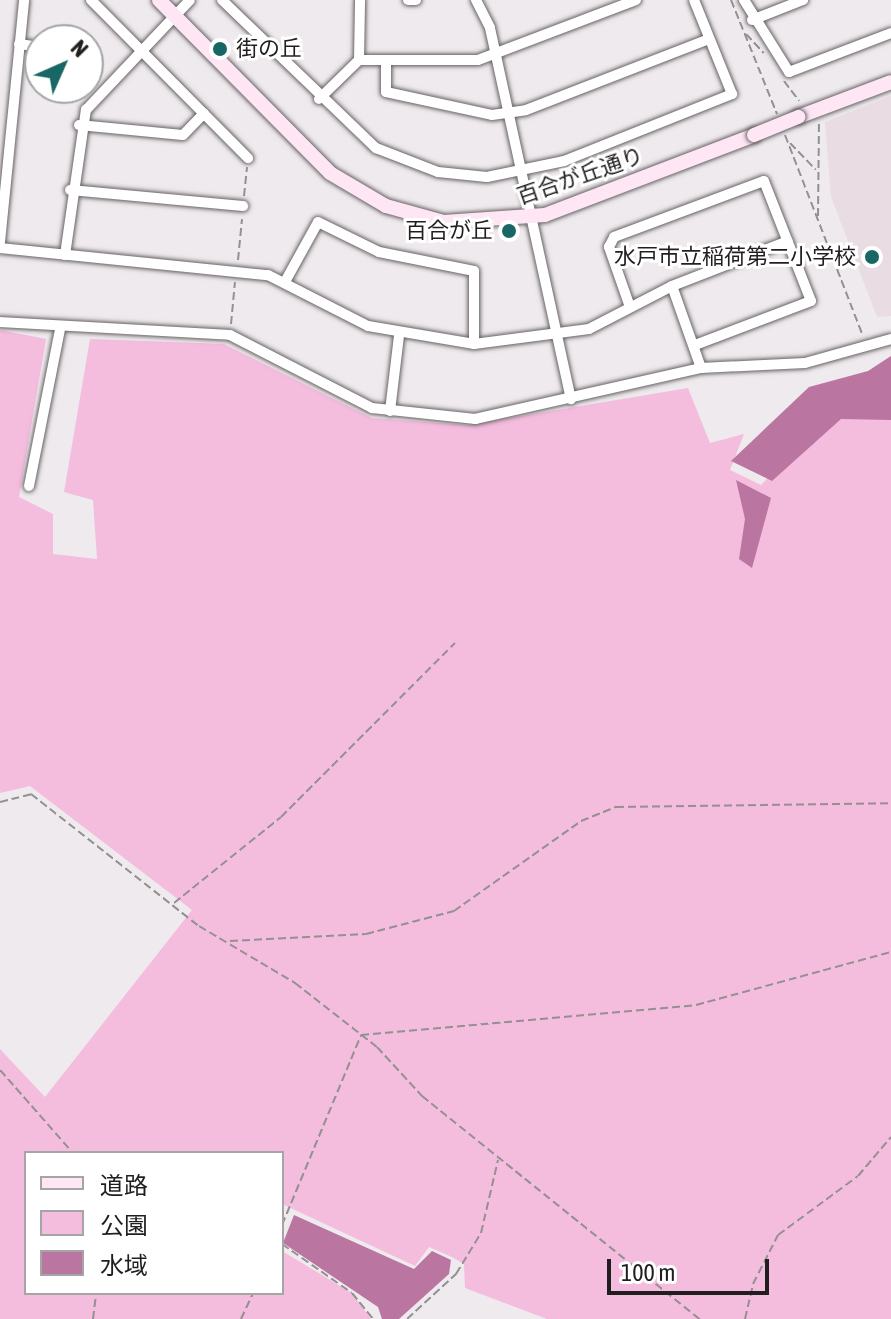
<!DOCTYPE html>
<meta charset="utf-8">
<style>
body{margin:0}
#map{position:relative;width:891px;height:1319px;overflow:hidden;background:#efeaed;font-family:"Asap Condensed","Noto Sans JP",sans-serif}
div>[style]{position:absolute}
.built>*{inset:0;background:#e9dce3}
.green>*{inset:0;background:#f4bcdd}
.water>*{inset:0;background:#ba76a0}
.path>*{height:2px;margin-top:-1px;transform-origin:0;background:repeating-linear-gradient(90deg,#939092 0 8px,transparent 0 12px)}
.roads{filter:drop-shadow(0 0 2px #676365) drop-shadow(0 0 2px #676365)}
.street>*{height:10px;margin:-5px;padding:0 5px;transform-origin:5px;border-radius:5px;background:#fff}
.secondary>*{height:14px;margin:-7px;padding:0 7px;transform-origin:7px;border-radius:7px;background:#fee6f5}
.bridges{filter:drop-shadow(0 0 2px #676365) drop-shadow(0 0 2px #676365)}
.secondary-bridge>*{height:14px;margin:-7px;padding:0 7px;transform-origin:7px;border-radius:7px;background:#fee6f5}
.dots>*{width:22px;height:22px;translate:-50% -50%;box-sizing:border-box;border:4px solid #fff;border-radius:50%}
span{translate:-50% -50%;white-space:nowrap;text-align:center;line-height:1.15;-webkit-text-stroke:6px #fff;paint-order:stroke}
.poi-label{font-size:22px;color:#201e1f}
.left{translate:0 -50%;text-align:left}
.right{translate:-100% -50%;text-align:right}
.street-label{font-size:22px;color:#201e1f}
.legend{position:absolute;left:24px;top:1151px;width:260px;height:144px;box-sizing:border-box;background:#fff;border:2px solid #a6a5a5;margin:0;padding:10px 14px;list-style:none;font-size:24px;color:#201e1f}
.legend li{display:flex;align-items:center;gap:16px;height:40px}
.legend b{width:40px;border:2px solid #a6a5a5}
.north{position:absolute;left:24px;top:24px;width:80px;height:80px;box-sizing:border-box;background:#fff;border:2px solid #a6a5a5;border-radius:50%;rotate:45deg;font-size:22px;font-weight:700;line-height:32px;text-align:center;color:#201e1f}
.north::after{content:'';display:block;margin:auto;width:28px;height:36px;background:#196765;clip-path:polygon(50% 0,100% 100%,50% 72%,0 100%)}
.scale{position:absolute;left:607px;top:1259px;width:162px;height:36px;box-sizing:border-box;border:4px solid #201e1f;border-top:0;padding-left:10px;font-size:24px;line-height:28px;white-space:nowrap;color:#201e1f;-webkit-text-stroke:6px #fff;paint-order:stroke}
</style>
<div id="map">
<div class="built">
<i style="clip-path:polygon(891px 96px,891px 316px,877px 317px,831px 197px,825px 122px)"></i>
</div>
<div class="green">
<i style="clip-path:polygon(0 330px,46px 339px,19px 497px,53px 514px,53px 554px,97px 559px,93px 500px,64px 492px,90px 339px,224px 344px,372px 418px,468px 425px,688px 388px,710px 443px,744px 434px,730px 470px,761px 485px,825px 418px,865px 412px,891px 420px,891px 1319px,547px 1319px,465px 1288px,464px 1264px,452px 1257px,429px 1247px,415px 1266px,282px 1204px,282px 1153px,26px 1153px,26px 1293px,282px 1293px,282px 1251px,352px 1293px,371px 1319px,0 1319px,0 1049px,45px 1097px,192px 910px,30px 786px,0 793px)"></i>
</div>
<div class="water">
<i style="clip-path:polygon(891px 356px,891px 420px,841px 419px,772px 481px,731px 461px,809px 387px,868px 371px)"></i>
<i style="clip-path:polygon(736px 480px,771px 498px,752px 568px,739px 559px,745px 519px)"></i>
<i style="clip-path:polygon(294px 1215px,414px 1269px,432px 1251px,451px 1260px,449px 1274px,399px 1319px,382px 1319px,378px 1307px,283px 1243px)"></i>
</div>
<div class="path">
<i style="left:731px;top:0;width:123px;rotate:68deg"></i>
<i style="left:746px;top:34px;width:26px;rotate:47deg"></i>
<i style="left:784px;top:81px;width:25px;rotate:53deg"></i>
<i style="left:785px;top:135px;width:213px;rotate:68.8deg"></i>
<i style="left:790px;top:143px;width:37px;rotate:46deg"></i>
<i style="left:244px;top:196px;width:29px;rotate:-84deg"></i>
<i style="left:818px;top:216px;width:94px;rotate:-89.4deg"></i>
<i style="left:238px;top:260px;width:41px;rotate:-84.4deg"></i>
<i style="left:231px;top:324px;width:42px;rotate:-84.6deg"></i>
<i style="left:0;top:802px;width:32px;rotate:-14deg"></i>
<i style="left:31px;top:794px;width:214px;rotate:38.2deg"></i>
<i style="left:199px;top:926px;width:112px;rotate:30.7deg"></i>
<i style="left:295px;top:983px;width:104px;rotate:38deg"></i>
<i style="left:377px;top:1047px;width:67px;rotate:47.4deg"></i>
<i style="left:422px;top:1096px;width:356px;rotate:38.8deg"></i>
<i style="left:174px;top:903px;width:137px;rotate:-38.8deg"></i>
<i style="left:281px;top:817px;width:246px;rotate:-45deg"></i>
<i style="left:230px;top:941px;width:136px;rotate:-2.9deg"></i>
<i style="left:366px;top:934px;width:91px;rotate:-14.6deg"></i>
<i style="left:454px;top:911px;width:156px;rotate:-35.3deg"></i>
<i style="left:581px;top:821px;width:38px;rotate:-22deg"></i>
<i style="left:616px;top:807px;width:275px;rotate:-0.8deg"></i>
<i style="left:0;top:1070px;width:111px;rotate:48.7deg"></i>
<i style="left:282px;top:1225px;width:206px;rotate:-67.4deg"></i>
<i style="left:361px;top:1035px;width:336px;rotate:-5.1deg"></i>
<i style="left:696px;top:1005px;width:202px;rotate:-15.2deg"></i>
<i style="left:282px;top:1244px;width:85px;rotate:35deg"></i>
<i style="left:352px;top:1293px;width:33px;rotate:51deg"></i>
<i style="left:93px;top:1319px;width:26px;rotate:-83deg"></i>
<i style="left:241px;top:1319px;width:29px;rotate:-65deg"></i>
<i style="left:407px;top:1319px;width:67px;rotate:-42.6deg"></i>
<i style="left:456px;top:1274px;width:48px;rotate:-58.6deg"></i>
<i style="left:481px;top:1233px;width:75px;rotate:-76.9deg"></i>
<i style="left:745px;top:1319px;width:36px;rotate:-77deg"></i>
<i style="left:753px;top:1284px;width:55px;rotate:-63deg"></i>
<i style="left:778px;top:1235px;width:99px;rotate:-36.4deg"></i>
<i style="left:858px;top:1176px;width:51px;rotate:-49.8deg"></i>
</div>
<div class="roads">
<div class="street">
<i style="left:91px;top:0;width:223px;rotate:45.2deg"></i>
<i style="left:222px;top:0;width:214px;rotate:43.9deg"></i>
<i style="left:376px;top:148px;width:66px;rotate:21.2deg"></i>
<i style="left:438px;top:172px;width:49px;rotate:5.8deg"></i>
<i style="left:487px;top:177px;width:79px;rotate:-11.7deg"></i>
<i style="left:564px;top:161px;width:181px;rotate:-21.7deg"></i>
<i style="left:732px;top:94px;width:101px;rotate:-112deg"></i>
<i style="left:408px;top:0;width:8px"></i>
<i style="left:476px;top:0;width:31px;rotate:63deg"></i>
<i style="left:490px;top:28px;width:380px;rotate:77.7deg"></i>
<i style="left:744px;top:0;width:85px;rotate:58deg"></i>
<i style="left:789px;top:72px;width:109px;rotate:-20.9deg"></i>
<i style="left:752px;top:20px;width:55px;rotate:-21.4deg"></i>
<i style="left:19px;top:44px;width:21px;rotate:8deg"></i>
<i style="left:359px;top:60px;width:119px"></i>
<i style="left:478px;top:60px;width:169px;rotate:-20.8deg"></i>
<i style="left:386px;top:62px;width:30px;rotate:90deg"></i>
<i style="left:386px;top:92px;width:108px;rotate:12.2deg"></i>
<i style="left:492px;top:115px;width:34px;rotate:-8deg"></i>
<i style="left:526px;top:110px;width:196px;rotate:-21.2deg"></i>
<i style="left:319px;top:99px;width:56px;rotate:-44.3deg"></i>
<i style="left:359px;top:60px;width:60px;rotate:-89deg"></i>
<i style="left:79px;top:125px;width:104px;rotate:5.5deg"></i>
<i style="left:183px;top:135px;width:30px;rotate:-46deg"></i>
<i style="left:70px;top:190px;width:174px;rotate:5.3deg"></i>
<i style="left:0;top:242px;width:243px;rotate:-84.3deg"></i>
<i style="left:0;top:248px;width:269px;rotate:5.8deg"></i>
<i style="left:268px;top:275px;width:112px;rotate:27deg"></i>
<i style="left:368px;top:326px;width:108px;rotate:9.6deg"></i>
<i style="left:474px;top:344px;width:116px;rotate:-7.4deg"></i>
<i style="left:589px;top:329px;width:93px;rotate:-27.4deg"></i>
<i style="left:672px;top:286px;width:124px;rotate:-21.2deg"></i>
<i style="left:65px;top:255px;width:147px;rotate:-81.8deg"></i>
<i style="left:86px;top:110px;width:151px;rotate:-46.6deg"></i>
<i style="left:286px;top:280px;width:66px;rotate:-61.1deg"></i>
<i style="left:318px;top:222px;width:68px;rotate:26.2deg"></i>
<i style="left:379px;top:252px;width:97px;rotate:11.3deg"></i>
<i style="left:474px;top:271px;width:73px;rotate:90deg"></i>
<i style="left:672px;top:286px;width:87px;rotate:70.5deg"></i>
<i style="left:630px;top:307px;width:64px;rotate:-109.3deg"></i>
<i style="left:609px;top:247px;width:11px;rotate:-63deg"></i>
<i style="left:614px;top:237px;width:160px;rotate:-20.5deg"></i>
<i style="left:764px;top:181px;width:129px;rotate:68.6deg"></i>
<i style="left:811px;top:301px;width:124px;rotate:159.2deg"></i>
<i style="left:0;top:322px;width:230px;rotate:3.2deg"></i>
<i style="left:230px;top:335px;width:160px;rotate:27.2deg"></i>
<i style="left:372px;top:408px;width:104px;rotate:6.1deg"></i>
<i style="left:475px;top:419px;width:232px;rotate:-12.7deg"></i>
<i style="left:701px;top:368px;width:104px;rotate:-2.8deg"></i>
<i style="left:805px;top:363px;width:89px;rotate:-15.6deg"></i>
<i style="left:390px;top:411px;width:77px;rotate:-83.2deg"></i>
<i style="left:29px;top:486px;width:160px;rotate:-78.8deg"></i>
</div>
<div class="secondary">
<i style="left:159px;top:0;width:243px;rotate:45.3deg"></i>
<i style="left:330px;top:173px;width:65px;rotate:30.5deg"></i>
<i style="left:386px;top:206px;width:60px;rotate:15.4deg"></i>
<i style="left:444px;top:222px;width:101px;rotate:-4deg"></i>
<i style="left:545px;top:215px;width:224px;rotate:-20.9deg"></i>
<i style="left:798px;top:117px;width:99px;rotate:-20.6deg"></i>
</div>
</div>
<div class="bridges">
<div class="secondary-bridge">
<i style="left:754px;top:135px;width:48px;rotate:-22.2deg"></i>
</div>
</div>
<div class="dots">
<i style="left:220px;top:49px;background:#196765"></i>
<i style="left:509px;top:231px;background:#196765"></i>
<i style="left:872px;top:257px;background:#196765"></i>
</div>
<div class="poi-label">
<span class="left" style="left:236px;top:49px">街の丘</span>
<span class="right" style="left:493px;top:231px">百合が丘</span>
<span class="right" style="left:856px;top:257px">水戸市立稲荷第二小学校</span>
</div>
<div class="street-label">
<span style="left:580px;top:176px;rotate:-19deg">百合が丘通り</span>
</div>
<ul class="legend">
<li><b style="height:10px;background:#fee6f5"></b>道路</li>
<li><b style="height:22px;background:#f4bcdd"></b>公園</li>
<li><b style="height:22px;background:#ba76a0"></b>水域</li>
</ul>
<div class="north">N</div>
<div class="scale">100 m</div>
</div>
